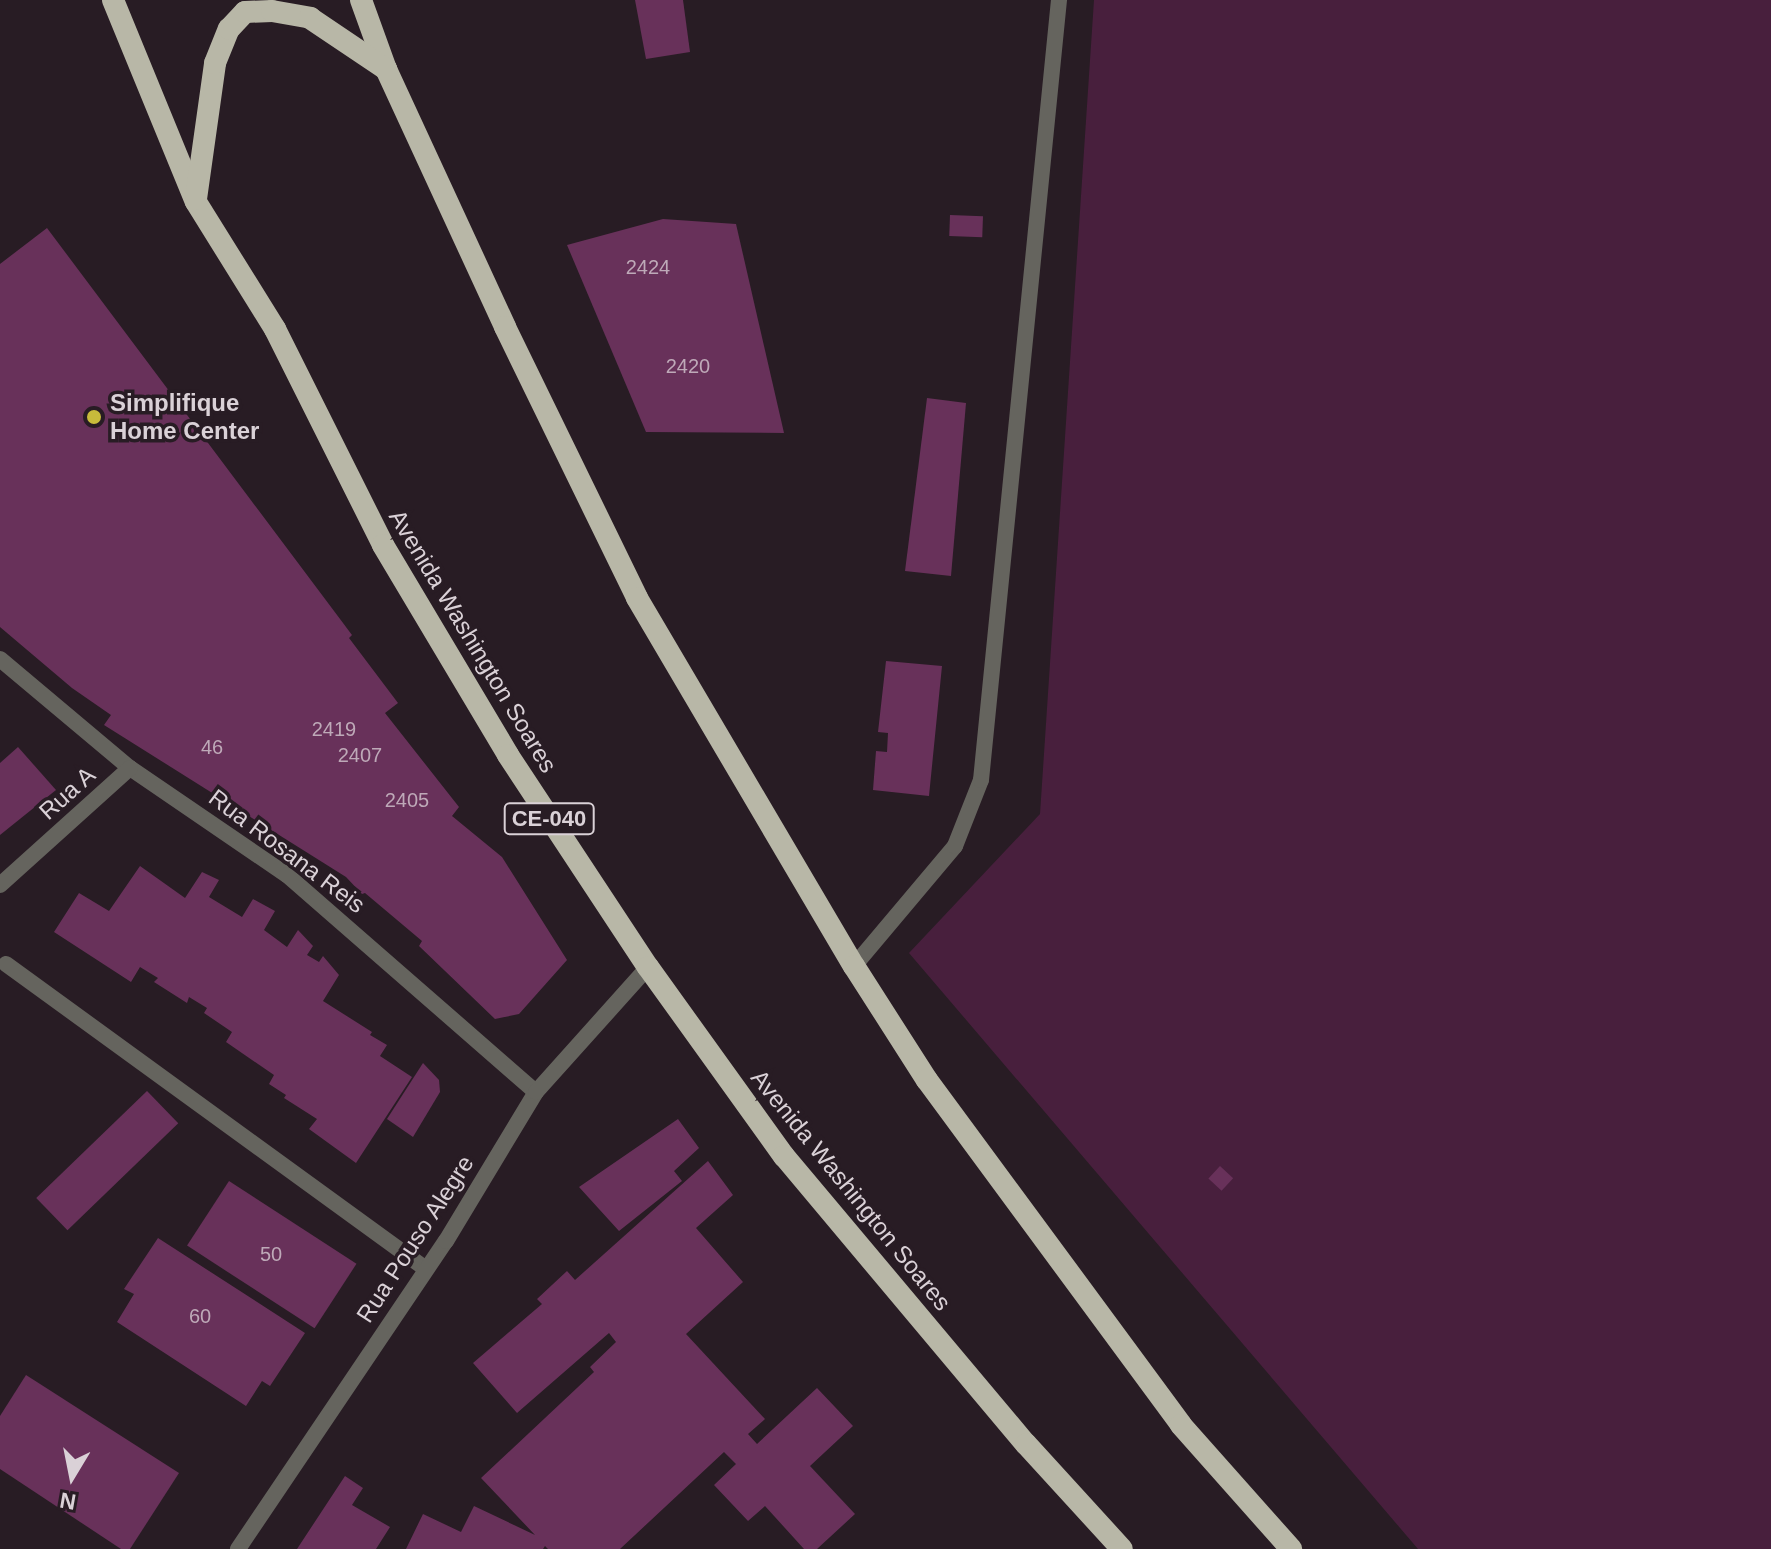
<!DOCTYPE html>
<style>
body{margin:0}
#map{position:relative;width:1771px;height:1549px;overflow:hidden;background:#281c24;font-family:Helvetica,sans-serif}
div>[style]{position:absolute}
.green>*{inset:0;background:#481f3d}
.building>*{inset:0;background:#68315a;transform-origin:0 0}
.minor>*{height:16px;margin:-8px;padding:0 8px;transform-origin:8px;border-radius:8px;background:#65645e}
.trunk>*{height:22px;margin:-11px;padding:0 11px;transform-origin:11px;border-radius:11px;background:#b8b7a7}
.dots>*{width:22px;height:22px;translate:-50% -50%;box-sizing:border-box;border:4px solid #281c24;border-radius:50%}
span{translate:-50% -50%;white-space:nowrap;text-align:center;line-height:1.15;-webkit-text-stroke:7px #281c24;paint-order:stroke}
.number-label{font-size:20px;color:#bea9b8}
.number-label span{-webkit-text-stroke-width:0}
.shield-label span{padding:2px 6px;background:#281c24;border:2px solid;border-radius:6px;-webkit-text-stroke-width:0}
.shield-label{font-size:22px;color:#dad1d7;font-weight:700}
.poi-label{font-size:24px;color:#dad1d7;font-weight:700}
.left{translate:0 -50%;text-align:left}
.street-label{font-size:24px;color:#dad1d7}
.north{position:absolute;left:32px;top:1437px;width:80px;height:80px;-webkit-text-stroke:6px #281c24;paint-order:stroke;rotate:190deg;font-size:22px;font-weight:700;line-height:32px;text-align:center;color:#dad1d7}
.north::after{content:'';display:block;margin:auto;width:28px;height:36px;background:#dad1d7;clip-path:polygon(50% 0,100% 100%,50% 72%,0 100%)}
</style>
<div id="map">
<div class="green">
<i style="clip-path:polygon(1094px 0,1771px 0,1771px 1549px,1418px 1549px,909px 953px,1040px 814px)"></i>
</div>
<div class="building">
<i style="clip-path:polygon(635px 0,683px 0,690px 52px,646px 59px)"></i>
<i style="left:950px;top:215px;width:33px;height:21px;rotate:2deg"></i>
<i style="clip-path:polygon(663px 219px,736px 224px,784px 433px,646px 432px,567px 245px)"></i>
<i style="clip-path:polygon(47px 228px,352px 635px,349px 638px,398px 703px,385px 713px,459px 807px,452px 816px,502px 857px,567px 960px,519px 1014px,495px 1019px,419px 946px,422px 941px,365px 893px,362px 894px,346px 877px,104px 725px,111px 715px,72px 688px,0 627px,0 264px)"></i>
<i style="clip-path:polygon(927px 398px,966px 403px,951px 576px,905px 571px)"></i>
<i style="clip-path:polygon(886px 661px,942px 666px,929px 796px,873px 790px,876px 751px,887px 752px,888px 733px,878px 732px)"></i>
<i style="clip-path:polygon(18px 747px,56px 790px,0 835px,0 763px)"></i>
<i style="clip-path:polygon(140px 866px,185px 898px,202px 872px,219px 880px,209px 897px,242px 917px,253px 899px,275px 911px,264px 930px,287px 947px,298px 930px,313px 946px,307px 955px,319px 962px,323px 956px,339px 975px,323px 1001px,372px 1032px,370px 1035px,387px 1045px,380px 1056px,412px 1077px,356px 1163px,309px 1129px,317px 1119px,284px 1098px,286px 1095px,269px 1084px,274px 1075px,226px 1042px,232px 1032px,204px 1013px,207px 1008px,189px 997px,187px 1003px,154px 982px,158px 978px,140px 967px,131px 982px,54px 932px,79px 893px,109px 911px)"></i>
<i style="clip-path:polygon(423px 1063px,439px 1080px,440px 1092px,413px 1137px,387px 1119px)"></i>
<i style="left:147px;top:1091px;width:45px;height:154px;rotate:46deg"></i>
<i style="clip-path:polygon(678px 1119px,699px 1148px,674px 1171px,682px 1181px,619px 1231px,579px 1187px)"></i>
<i style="clip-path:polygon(708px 1161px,733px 1195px,696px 1228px,743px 1282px,686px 1334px,765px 1419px,748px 1434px,757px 1444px,817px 1388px,853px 1426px,810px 1466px,855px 1514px,817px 1549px,804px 1549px,765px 1506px,748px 1521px,714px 1485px,736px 1464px,724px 1452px,620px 1549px,548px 1549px,545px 1546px,543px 1549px,406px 1549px,423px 1514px,461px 1532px,474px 1506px,535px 1535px,481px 1478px,594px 1372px,590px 1367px,616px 1342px,609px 1333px,517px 1413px,473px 1363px,542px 1304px,537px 1299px,567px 1271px,575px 1280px)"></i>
<i style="left:1220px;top:1166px;width:18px;height:17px;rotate:43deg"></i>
<i style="left:229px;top:1181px;width:152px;height:77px;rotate:33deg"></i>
<i style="clip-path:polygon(158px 1238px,305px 1333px,270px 1386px,262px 1381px,246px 1406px,117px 1322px,134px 1294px,124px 1289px)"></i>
<i style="clip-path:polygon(26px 1375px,179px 1473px,130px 1549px,121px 1549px,0 1469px,0 1416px)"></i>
<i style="clip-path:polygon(345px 1476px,363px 1488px,352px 1505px,390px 1527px,376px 1549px,297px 1549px)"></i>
</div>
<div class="minor">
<i style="left:0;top:659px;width:170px;rotate:40deg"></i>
<i style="left:130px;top:768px;width:190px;rotate:34.3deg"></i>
<i style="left:287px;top:875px;width:330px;rotate:41.1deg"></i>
<i style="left:0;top:885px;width:175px;rotate:-42deg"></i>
<i style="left:6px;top:964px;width:519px;rotate:35.99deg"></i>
<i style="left:854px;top:966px;width:157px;rotate:-49.9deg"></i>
<i style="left:955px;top:846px;width:71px;rotate:-68.5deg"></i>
<i style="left:981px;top:780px;width:784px;rotate:-84.29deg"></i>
<i style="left:238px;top:1549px;width:372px;rotate:-56deg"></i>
<i style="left:446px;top:1241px;width:174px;rotate:-58.9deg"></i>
<i style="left:536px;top:1092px;width:168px;rotate:-48.1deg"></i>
</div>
<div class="trunk">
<i style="left:113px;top:0;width:218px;rotate:67.7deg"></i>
<i style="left:196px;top:202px;width:150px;rotate:58.1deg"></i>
<i style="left:275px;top:329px;width:241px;rotate:63.4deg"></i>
<i style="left:383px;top:545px;width:244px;rotate:59.2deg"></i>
<i style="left:508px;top:755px;width:254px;rotate:56.6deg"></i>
<i style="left:648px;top:967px;width:233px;rotate:54.3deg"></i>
<i style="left:784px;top:1156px;width:376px;rotate:50deg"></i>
<i style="left:1026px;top:1444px;width:142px;rotate:47.6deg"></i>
<i style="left:361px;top:0;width:73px;rotate:70.1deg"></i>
<i style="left:386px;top:69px;width:284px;rotate:65.2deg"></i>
<i style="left:505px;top:327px;width:301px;rotate:64deg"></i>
<i style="left:637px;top:598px;width:427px;rotate:59.5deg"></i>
<i style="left:854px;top:966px;width:135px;rotate:57.4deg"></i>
<i style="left:927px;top:1080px;width:428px;rotate:53.6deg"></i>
<i style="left:1181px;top:1425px;width:166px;rotate:48.4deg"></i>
<i style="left:196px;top:199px;width:137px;rotate:-82deg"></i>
<i style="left:215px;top:63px;width:37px;rotate:-68deg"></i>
<i style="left:229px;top:29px;width:23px;rotate:-47deg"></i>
<i style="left:245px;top:12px;width:27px;rotate:-2deg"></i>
<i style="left:272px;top:11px;width:39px;rotate:10deg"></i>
<i style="left:310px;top:18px;width:92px;rotate:33.9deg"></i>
</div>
<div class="dots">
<i style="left:94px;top:417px;background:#c8bb3b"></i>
</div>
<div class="number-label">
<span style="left:648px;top:267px">2424</span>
<span style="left:688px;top:366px">2420</span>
<span style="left:334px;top:729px">2419</span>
<span style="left:212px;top:747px">46</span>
<span style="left:360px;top:755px">2407</span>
<span style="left:407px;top:800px">2405</span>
<span style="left:271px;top:1254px">50</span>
<span style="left:200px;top:1316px">60</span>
</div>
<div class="shield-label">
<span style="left:549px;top:819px">CE-040</span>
</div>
<div class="poi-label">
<span class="left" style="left:110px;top:417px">Simplifique<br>Home Center</span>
</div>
<div class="street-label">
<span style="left:473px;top:641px;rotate:59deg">Avenida Washington Soares</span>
<span style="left:67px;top:793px;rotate:-42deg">Rua A</span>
<span style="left:287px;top:851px;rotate:37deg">Rua Rosana Reis</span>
<span style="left:851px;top:1190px;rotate:51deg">Avenida Washington Soares</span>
<span style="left:415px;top:1239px;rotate:-57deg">Rua Pouso Alegre</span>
</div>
<div class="north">N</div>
</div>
